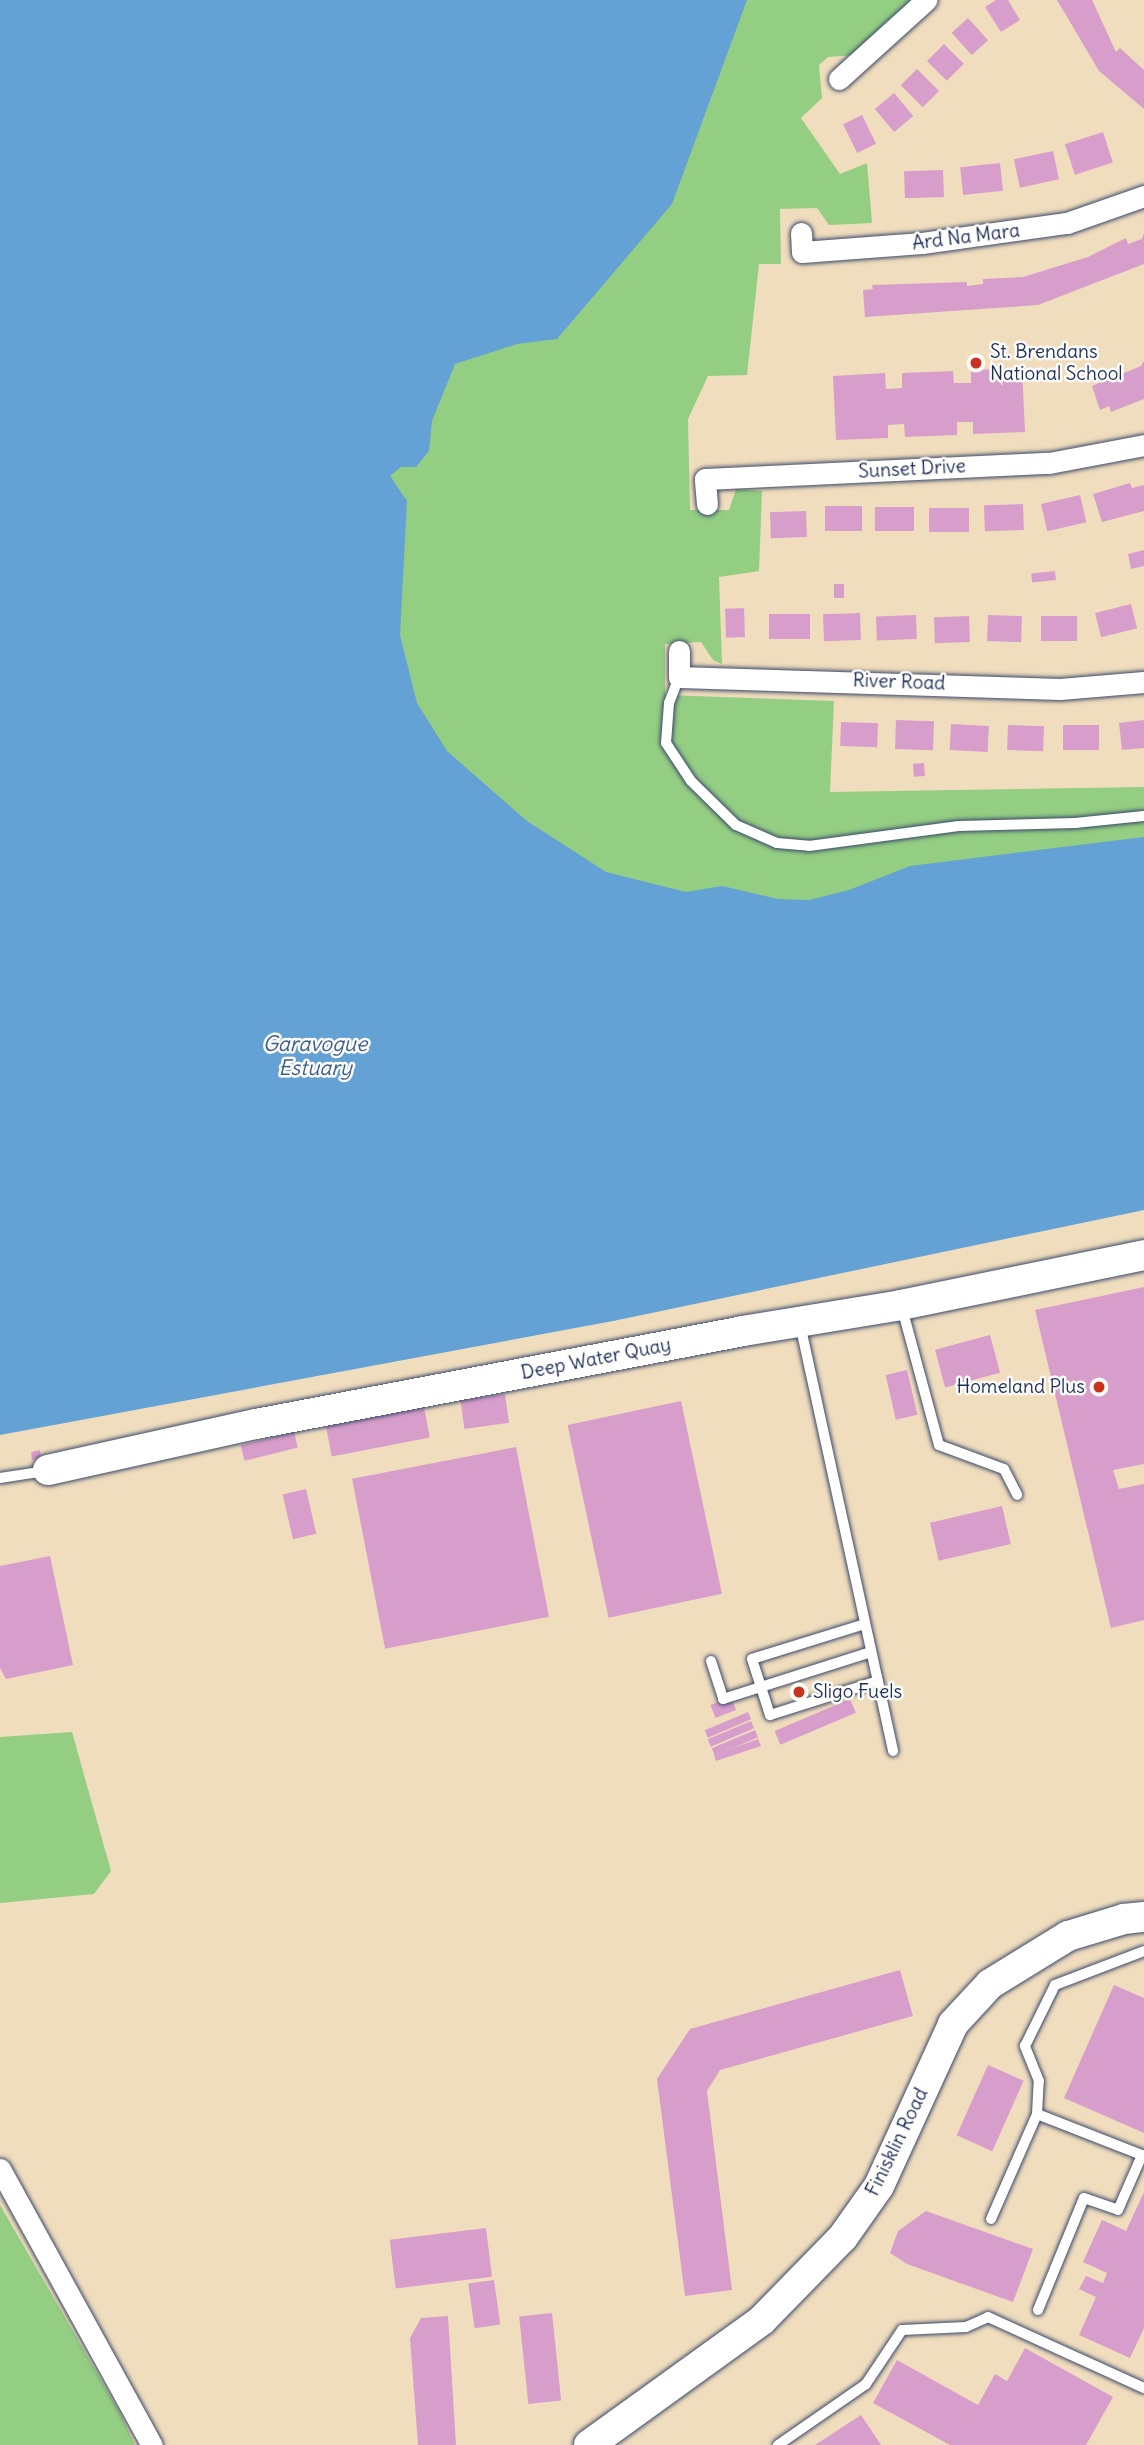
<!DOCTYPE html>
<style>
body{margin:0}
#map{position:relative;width:1144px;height:2445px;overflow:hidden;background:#f0ddbd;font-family:Delius,sans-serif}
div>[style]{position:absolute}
.green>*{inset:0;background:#94ce82}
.water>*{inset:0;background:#64a1d5}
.building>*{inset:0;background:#d89ecb;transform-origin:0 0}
.roads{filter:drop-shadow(0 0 2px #3b496c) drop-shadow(0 0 2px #3b496c)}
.lane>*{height:10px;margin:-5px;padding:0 5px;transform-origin:5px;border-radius:5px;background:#fff}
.street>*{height:21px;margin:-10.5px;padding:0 10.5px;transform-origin:10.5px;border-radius:10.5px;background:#fff}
.secondary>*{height:30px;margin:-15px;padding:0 15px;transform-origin:15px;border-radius:15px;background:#fff}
.dots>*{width:19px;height:19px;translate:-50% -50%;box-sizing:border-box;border:4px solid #fdfcf7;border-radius:50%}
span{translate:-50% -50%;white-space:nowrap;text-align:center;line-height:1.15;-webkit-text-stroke:5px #fdfcf7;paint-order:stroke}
.street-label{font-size:19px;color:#1b2f5e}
.poi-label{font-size:19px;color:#1b2f5e}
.left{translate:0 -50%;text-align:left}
.right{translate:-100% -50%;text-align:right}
.water-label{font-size:21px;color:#385d8e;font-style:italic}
</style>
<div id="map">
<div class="green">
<i style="clip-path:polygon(0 0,914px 0,855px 55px,828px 57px,819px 65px,822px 98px,801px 118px,840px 174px,867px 163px,872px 223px,829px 225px,817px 208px,780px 209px,781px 264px,759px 264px,747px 375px,708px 376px,688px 419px,690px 510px,729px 510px,736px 489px,762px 491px,759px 571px,719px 577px,722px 664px,713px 660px,701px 642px,665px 644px,665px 695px,834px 701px,830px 792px,1144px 787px,1144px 874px,225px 1094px)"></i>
<i style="clip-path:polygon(72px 1732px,111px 1871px,94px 1894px,0 1903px,0 1737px)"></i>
<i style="clip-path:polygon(0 2205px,119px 2411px,135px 2445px,0 2445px)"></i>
</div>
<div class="water">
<i style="clip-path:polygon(0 0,747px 0,672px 204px,557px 339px,517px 344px,455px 364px,432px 421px,429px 451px,416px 467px,401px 467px,390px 476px,407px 501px,400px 635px,417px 703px,447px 751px,527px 821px,606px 872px,686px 892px,722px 886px,778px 899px,809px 900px,849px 890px,910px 866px,1144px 837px,1144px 1210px,613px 1321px,0 1435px)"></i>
</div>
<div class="building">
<i style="clip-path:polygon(996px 0,1008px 0,1020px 20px,1001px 32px,985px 7px)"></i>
<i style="clip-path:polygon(1057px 0,1092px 0,1116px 52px,1120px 48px,1144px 70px,1144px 109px,1099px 71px)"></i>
<i style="left:968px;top:18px;width:30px;height:22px;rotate:48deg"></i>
<i style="left:944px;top:44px;width:28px;height:24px;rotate:45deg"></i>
<i style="left:917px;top:69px;width:31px;height:23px;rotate:45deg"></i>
<i style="left:894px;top:93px;width:30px;height:25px;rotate:50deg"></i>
<i style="left:862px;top:115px;width:32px;height:21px;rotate:64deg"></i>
<i style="left:1103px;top:132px;width:32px;height:40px;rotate:72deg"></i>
<i style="left:1053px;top:151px;width:29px;height:40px;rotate:78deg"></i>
<i style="left:1000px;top:163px;width:28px;height:40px;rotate:84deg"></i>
<i style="left:943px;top:170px;width:27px;height:39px;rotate:88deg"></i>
<i style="clip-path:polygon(1144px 233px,1144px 264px,1038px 305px,865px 317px,863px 290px,873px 289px,872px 285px,967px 282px,967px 286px,983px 284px,983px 279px,1023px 277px,1088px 257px,1126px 238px,1128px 244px,1142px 239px)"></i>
<i style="clip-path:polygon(1144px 361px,1144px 399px,1111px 412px,1109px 406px,1100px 410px,1092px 386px,1141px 366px)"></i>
<i style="clip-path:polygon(1022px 368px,1025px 432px,973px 434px,973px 422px,957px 422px,957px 435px,905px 437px,904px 424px,888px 425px,888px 438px,836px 440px,833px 376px,885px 373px,886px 389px,902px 388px,902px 373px,953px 371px,954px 383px,971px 383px,971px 370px)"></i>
<i style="clip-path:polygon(1130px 483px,1132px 488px,1144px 485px,1144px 511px,1102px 522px,1093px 494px)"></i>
<i style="left:1080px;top:495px;width:28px;height:40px;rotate:77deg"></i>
<i style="left:1023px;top:504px;width:26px;height:39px;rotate:88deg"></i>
<i style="left:825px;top:506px;width:37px;height:25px"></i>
<i style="left:914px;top:507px;width:24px;height:39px;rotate:90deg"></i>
<i style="left:929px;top:508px;width:40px;height:24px"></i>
<i style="left:806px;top:511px;width:26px;height:36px;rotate:88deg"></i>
<i style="clip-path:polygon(1144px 550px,1144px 566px,1131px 569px,1128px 554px)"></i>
<i style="left:1055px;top:571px;width:9px;height:24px;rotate:84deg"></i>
<i style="left:834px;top:584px;width:10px;height:14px"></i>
<i style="left:1131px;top:604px;width:25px;height:37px;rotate:76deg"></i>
<i style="left:744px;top:608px;width:29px;height:19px;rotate:88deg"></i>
<i style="left:860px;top:613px;width:27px;height:37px;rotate:88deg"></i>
<i style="left:810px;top:614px;width:25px;height:41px;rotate:90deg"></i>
<i style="left:916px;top:615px;width:24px;height:40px;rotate:88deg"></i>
<i style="left:988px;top:615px;width:34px;height:26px;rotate:2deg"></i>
<i style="left:969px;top:616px;width:26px;height:35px;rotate:88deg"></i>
<i style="left:1041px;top:616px;width:36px;height:25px"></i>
<i style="left:896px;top:720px;width:38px;height:29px;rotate:2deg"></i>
<i style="clip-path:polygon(1144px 720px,1144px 748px,1122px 750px,1119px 723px)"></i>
<i style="left:841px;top:722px;width:37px;height:24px;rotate:2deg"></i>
<i style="left:951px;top:724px;width:38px;height:26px;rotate:3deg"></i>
<i style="left:1008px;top:725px;width:36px;height:25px;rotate:2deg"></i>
<i style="left:1099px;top:725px;width:25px;height:36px;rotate:90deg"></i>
<i style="left:924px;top:763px;width:13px;height:11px;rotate:86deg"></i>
<i style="clip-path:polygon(1144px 1287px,1144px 1464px,1113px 1470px,1119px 1489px,1144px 1484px,1144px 1620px,1111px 1628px,1035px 1310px)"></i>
<i style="left:990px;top:1335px;width:39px;height:57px;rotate:75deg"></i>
<i style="left:907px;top:1370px;width:46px;height:22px;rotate:77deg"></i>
<i style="left:505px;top:1394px;width:29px;height:45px;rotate:82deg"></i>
<i style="left:681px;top:1401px;width:197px;height:116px;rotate:78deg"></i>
<i style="left:424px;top:1407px;width:31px;height:100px;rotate:79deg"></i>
<i style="left:294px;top:1432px;width:16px;height:55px;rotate:76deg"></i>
<i style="left:516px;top:1447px;width:173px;height:167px;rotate:79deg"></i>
<i style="clip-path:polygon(40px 1450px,41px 1458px,32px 1460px,31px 1452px)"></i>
<i style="left:306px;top:1489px;width:46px;height:24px;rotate:77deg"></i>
<i style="left:1002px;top:1506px;width:39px;height:74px;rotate:77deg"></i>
<i style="clip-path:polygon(50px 1556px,73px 1665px,6px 1679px,0 1668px,0 1566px)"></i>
<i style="left:731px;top:1697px;width:14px;height:22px;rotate:69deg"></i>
<i style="left:850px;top:1699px;width:15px;height:82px;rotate:67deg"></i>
<i style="left:748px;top:1712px;width:8px;height:47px;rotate:67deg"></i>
<i style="left:751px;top:1721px;width:8px;height:47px;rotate:67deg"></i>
<i style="left:755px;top:1730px;width:8px;height:47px;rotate:67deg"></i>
<i style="clip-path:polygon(758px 1739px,761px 1746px,716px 1761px,714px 1755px)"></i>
<i style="clip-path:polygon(900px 1970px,913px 2016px,720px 2070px,707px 2091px,732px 2290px,685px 2296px,657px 2079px,690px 2029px)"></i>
<i style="clip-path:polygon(1114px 1985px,1144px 1998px,1144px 2133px,1064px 2098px)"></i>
<i style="left:988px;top:2065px;width:39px;height:77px;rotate:24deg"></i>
<i style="clip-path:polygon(1144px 2192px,1144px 2328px,1130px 2358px,1079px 2335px,1096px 2297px,1079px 2289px,1086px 2276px,1103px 2283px,1107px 2273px,1083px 2262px,1102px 2220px,1126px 2231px)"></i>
<i style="clip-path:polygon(926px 2211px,1033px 2249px,1013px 2302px,907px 2264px,890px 2253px,898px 2231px)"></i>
<i style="left:486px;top:2228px;width:49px;height:97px;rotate:83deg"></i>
<i style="left:494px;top:2280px;width:45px;height:26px;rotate:82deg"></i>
<i style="left:552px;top:2313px;width:88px;height:33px;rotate:84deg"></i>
<i style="clip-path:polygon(448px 2316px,456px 2445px,418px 2445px,410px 2338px,421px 2318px)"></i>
<i style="clip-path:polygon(1025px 2348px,1113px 2397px,1086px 2445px,950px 2445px,873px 2403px,897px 2360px,978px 2405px,995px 2374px,1007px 2381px)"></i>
<i style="clip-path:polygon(861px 2415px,881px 2445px,815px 2445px)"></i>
</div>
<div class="roads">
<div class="lane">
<i style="left:679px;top:677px;width:28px;rotate:111deg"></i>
<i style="left:669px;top:703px;width:40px;rotate:94.3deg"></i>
<i style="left:666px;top:743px;width:45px;rotate:56.7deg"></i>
<i style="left:691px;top:781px;width:63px;rotate:44.4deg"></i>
<i style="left:736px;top:825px;width:45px;rotate:23.7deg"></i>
<i style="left:777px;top:843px;width:32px;rotate:5deg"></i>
<i style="left:809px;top:846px;width:151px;rotate:-7.6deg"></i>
<i style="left:959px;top:826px;width:116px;rotate:-1.5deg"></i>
<i style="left:1075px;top:823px;width:69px;rotate:-5.8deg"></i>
<i style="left:902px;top:1308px;width:142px;rotate:74.9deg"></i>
<i style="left:939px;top:1445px;width:69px;rotate:20.3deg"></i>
<i style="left:1004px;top:1469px;width:29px;rotate:63deg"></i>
<i style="left:800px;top:1324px;width:437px;rotate:77.7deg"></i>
<i style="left:0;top:1478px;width:47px;rotate:-8.7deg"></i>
<i style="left:865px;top:1624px;width:118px;rotate:162.8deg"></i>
<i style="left:752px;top:1659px;width:59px;rotate:72.2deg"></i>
<i style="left:770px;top:1715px;width:113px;rotate:-17.5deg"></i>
<i style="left:711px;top:1661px;width:40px;rotate:72deg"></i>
<i style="left:723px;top:1699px;width:155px;rotate:-17.6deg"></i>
<i style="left:1037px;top:2114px;width:33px;rotate:-87deg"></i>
<i style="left:1039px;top:2081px;width:38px;rotate:-112deg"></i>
<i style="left:1025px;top:2046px;width:68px;rotate:-63.8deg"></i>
<i style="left:1055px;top:1985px;width:95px;rotate:-20.9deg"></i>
<i style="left:991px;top:2219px;width:115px;rotate:-66.3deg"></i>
<i style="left:1037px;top:2114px;width:115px;rotate:21.4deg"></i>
<i style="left:1038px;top:2310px;width:121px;rotate:-67.7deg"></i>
<i style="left:1084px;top:2198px;width:36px;rotate:19deg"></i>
<i style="left:1118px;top:2210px;width:60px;rotate:-66.4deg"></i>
<i style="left:778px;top:2445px;width:107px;rotate:-34.7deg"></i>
<i style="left:866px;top:2384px;width:65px;rotate:-56.3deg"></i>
<i style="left:902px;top:2330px;width:64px;rotate:-2.7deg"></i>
<i style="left:966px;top:2327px;width:24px;rotate:-24deg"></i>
<i style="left:988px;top:2317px;width:171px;rotate:24.5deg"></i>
</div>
<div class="street">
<i style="left:839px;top:79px;width:118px;rotate:-42.2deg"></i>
<i style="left:801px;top:233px;width:19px;rotate:87deg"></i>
<i style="left:802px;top:252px;width:120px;rotate:-4.3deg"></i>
<i style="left:922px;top:243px;width:146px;rotate:-7.9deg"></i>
<i style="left:1067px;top:223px;width:82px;rotate:-19.3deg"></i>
<i style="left:707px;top:504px;width:25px;rotate:-95deg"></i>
<i style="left:705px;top:479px;width:344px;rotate:-2.7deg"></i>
<i style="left:1049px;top:463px;width:97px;rotate:-10.7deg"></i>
<i style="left:679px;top:651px;width:26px;rotate:90deg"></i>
<i style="left:679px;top:677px;width:381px;rotate:1.8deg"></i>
<i style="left:1060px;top:689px;width:84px;rotate:-4.8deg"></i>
<i style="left:0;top:2169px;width:315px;rotate:61.2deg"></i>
</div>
<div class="secondary">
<i style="left:48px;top:1470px;width:213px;rotate:-12.5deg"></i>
<i style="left:256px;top:1424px;width:496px;rotate:-10.8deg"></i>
<i style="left:743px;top:1331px;width:160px;rotate:-9.3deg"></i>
<i style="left:901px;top:1305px;width:248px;rotate:-11.6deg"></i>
<i style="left:589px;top:2445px;width:213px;rotate:-35.8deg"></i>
<i style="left:762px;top:2320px;width:116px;rotate:-45.7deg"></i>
<i style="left:843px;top:2237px;width:62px;rotate:-54.8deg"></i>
<i style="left:879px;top:2186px;width:178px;rotate:-65.4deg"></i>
<i style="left:953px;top:2024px;width:54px;rotate:-47.2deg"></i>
<i style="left:990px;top:1984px;width:92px;rotate:-31.6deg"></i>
<i style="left:1068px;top:1936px;width:59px;rotate:-16.9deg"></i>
<i style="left:1124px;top:1919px;width:20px;rotate:-6deg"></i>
</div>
</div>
<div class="dots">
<i style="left:976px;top:363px;background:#c8321e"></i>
<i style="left:1099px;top:1387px;background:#c8321e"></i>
<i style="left:799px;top:1692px;background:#c8321e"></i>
</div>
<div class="street-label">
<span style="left:966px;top:237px;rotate:-7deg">Ard Na Mara</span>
<span style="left:912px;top:469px;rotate:-3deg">Sunset Drive</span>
<span style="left:899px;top:682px;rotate:2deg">River Road</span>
<span style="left:596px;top:1359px;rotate:-11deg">Deep Water Quay</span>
<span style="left:897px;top:2142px;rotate:-64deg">Finisklin Road</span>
</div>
<div class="poi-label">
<span class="left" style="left:990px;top:363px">St. Brendans<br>National School</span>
<span class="right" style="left:1085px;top:1387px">Homeland Plus</span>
<span class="left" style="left:813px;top:1692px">Sligo Fuels</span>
</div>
<div class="water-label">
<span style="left:315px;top:1056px">Garavogue<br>Estuary</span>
</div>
</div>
